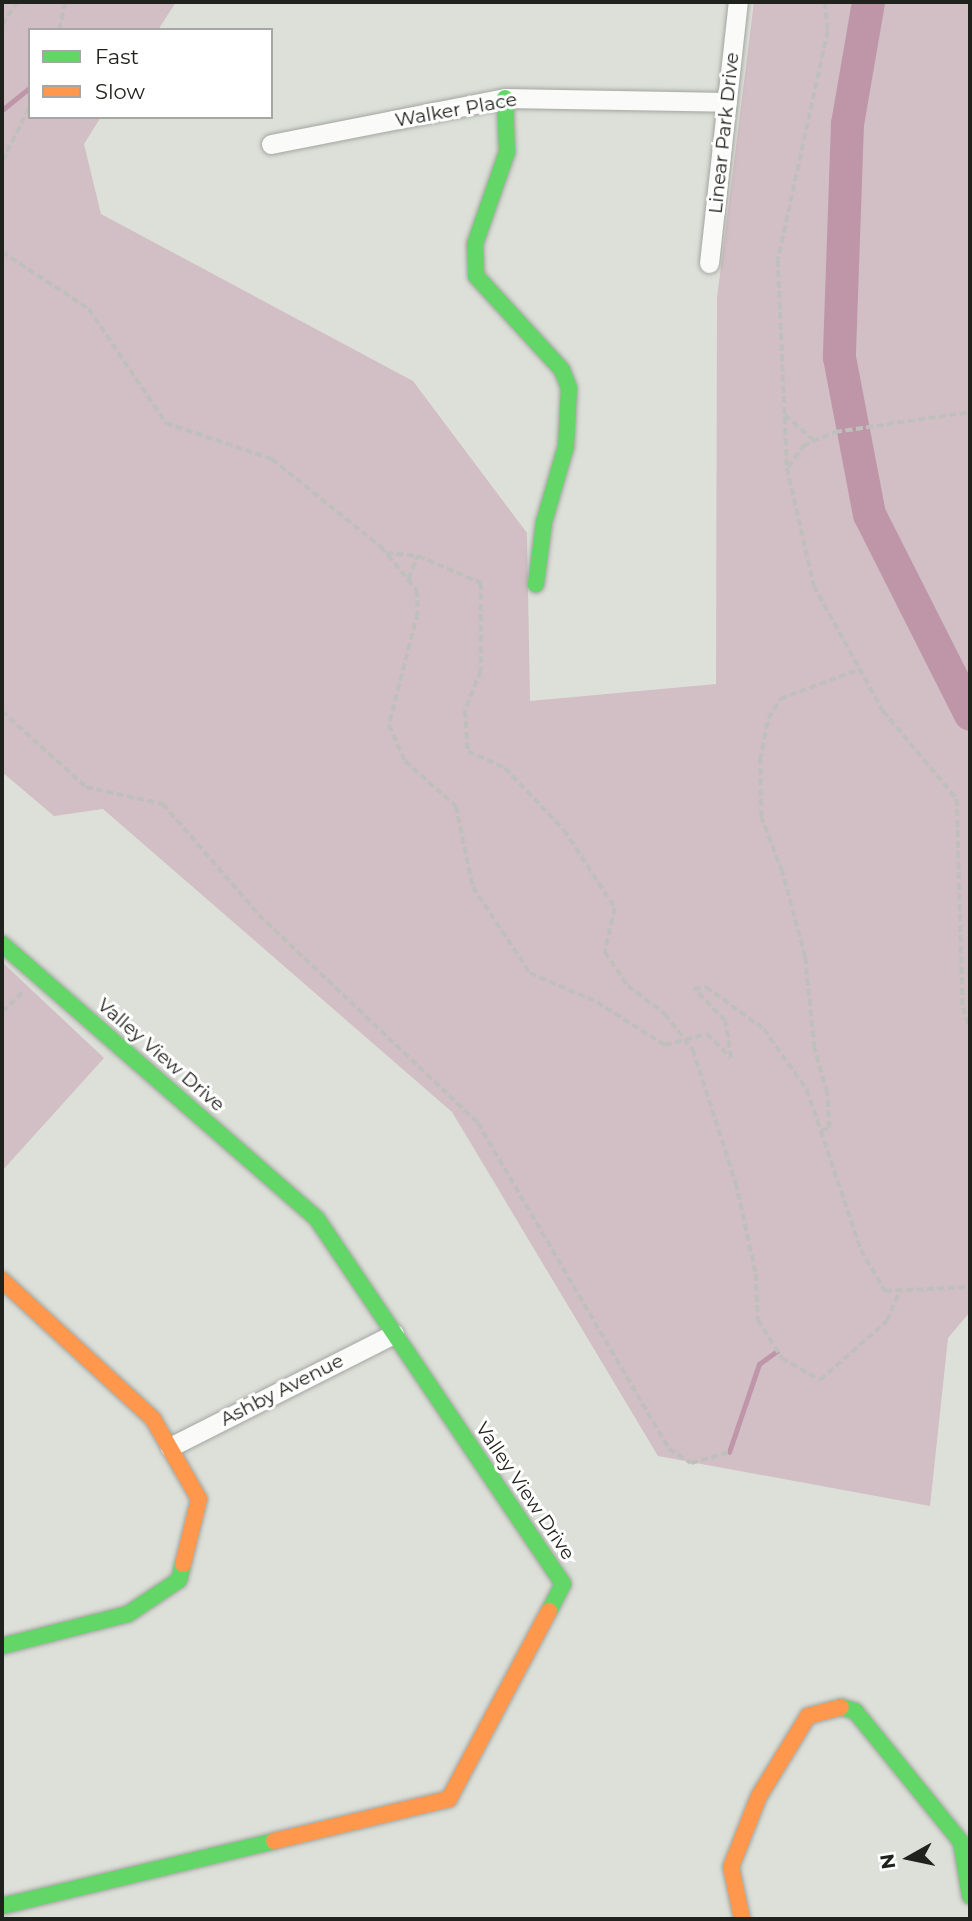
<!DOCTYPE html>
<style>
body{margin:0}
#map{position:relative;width:972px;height:1921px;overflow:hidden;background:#dde0d9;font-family:Montserrat,sans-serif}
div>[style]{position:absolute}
.green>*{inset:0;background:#d2bec5}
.stream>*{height:5px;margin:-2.5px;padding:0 2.5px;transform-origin:2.5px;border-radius:2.5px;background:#be96a7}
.river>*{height:33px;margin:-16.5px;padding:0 16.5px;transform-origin:16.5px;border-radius:16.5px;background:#be96a7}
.path>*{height:3.5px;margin-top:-1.75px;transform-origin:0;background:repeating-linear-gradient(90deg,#bfc0bd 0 7px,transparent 0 10.5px)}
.roads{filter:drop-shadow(0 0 2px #a3a5a0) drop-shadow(0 0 2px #a3a5a0)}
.street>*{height:19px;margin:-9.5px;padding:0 9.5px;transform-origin:9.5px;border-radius:9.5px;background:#fafaf9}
.fast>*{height:16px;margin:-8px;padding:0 8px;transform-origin:8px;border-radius:8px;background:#63d668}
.slow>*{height:16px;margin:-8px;padding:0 8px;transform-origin:8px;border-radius:8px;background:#ff974d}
span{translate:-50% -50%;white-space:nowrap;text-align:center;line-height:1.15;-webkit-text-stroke:6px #fff;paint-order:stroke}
.street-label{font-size:19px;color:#20221d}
.frame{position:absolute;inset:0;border:4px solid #20221d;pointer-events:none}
.legend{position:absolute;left:28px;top:28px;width:245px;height:91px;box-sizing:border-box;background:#fff;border:2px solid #a6a7a5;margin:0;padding:9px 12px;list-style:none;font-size:21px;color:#20221d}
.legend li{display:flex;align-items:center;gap:14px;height:35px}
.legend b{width:35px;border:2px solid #a6a7a5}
.north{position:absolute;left:874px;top:1823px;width:70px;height:70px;-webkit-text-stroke:5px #fff;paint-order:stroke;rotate:261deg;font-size:19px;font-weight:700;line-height:28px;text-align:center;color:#20221d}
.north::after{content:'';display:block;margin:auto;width:24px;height:32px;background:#20221d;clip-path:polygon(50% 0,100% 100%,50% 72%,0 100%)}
</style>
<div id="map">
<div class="green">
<i style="clip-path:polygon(2px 2px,176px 2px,158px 30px,30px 30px,30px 117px,101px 117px,84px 144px,101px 214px,413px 381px,527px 533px,530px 701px,716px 684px,717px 298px,754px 2px,970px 2px,970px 1312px,948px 1338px,930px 1506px,658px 1456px,452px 1112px,103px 809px,54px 816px,2px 772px)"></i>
<i style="clip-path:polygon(2px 962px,104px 1058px,2px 1171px)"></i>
</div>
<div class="stream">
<i style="left:2px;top:110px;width:36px;rotate:-39deg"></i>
<i style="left:729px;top:1452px;width:93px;rotate:-71.2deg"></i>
<i style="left:759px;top:1364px;width:22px;rotate:-36deg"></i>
</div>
<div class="river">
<i style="left:868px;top:2px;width:123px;rotate:99.8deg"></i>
<i style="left:847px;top:123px;width:234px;rotate:92deg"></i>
<i style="left:839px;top:357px;width:160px;rotate:79.2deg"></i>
<i style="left:869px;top:514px;width:224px;rotate:63.2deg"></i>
</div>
<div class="path">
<i style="left:825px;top:2px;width:29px;rotate:84deg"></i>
<i style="left:828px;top:31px;width:234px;rotate:102.3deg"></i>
<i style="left:778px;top:260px;width:208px;rotate:87.5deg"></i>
<i style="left:787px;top:468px;width:121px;rotate:77.1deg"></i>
<i style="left:814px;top:586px;width:143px;rotate:61.1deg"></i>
<i style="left:883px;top:711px;width:115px;rotate:49.9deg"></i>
<i style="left:957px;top:799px;width:209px;rotate:88.4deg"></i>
<i style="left:963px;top:1008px;width:20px;rotate:70deg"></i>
<i style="left:2px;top:25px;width:27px;rotate:-57deg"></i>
<i style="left:59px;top:30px;width:29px;rotate:-78deg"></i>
<i style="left:2px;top:161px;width:62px;rotate:-63deg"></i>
<i style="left:2px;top:252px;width:104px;rotate:33.2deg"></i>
<i style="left:89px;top:309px;width:138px;rotate:56deg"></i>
<i style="left:166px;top:423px;width:112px;rotate:18.8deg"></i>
<i style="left:272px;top:459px;width:140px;rotate:38.9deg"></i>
<i style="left:381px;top:547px;width:56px;rotate:50.1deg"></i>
<i style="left:417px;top:590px;width:23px;rotate:88deg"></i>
<i style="left:418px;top:613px;width:116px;rotate:104.5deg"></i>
<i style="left:389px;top:725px;width:39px;rotate:66deg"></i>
<i style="left:405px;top:761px;width:68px;rotate:41.4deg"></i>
<i style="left:456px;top:806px;width:83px;rotate:78.1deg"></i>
<i style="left:473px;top:887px;width:103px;rotate:56.5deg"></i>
<i style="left:530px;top:973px;width:73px;rotate:23.4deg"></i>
<i style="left:597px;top:1002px;width:80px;rotate:32.3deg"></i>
<i style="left:665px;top:1045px;width:43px;rotate:-14.7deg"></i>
<i style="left:707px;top:1034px;width:34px;rotate:45deg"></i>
<i style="left:731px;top:1058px;width:37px;rotate:-99deg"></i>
<i style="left:725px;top:1021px;width:45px;rotate:-134.1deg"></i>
<i style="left:694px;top:989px;width:12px;rotate:-9deg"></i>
<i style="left:706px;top:987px;width:72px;rotate:35.9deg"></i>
<i style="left:764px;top:1029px;width:75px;rotate:54.8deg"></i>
<i style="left:807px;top:1090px;width:43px;rotate:71.1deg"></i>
<i style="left:821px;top:1131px;width:9px;rotate:-21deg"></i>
<i style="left:829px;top:1128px;width:35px;rotate:-93deg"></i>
<i style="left:827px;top:1093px;width:47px;rotate:-106.1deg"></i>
<i style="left:814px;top:1048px;width:91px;rotate:-95.6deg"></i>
<i style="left:805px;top:957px;width:88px;rotate:-105.1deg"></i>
<i style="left:782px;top:872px;width:59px;rotate:-110.9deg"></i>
<i style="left:761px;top:817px;width:57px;rotate:-91deg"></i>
<i style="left:760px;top:760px;width:42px;rotate:-79deg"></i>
<i style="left:768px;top:719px;width:23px;rotate:-59deg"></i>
<i style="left:780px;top:699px;width:85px;rotate:-20.6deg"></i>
<i style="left:785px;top:415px;width:40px;rotate:41deg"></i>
<i style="left:788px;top:467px;width:26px;rotate:-54deg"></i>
<i style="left:803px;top:446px;width:35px;rotate:-24deg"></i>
<i style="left:835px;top:432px;width:136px;rotate:-8.4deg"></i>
<i style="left:386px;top:553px;width:32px;rotate:5deg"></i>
<i style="left:418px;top:556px;width:69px;rotate:23.2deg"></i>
<i style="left:481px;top:583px;width:88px;rotate:90deg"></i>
<i style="left:481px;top:671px;width:43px;rotate:111.8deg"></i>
<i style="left:465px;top:711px;width:40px;rotate:85.7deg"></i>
<i style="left:468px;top:751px;width:41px;rotate:24.7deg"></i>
<i style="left:505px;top:768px;width:86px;rotate:46.4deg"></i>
<i style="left:564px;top:830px;width:93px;rotate:56.8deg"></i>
<i style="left:615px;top:908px;width:45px;rotate:102.8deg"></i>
<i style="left:605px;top:952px;width:41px;rotate:55.9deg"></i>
<i style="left:628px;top:986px;width:46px;rotate:37.1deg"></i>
<i style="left:665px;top:1014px;width:46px;rotate:52.1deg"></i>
<i style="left:693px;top:1050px;width:140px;rotate:72.1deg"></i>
<i style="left:736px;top:1183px;width:93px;rotate:77.6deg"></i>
<i style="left:756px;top:1274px;width:46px;rotate:87.5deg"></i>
<i style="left:758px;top:1320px;width:45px;rotate:57.7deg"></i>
<i style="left:782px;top:1358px;width:44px;rotate:30.1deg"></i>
<i style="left:820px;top:1380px;width:89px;rotate:-41.4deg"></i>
<i style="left:887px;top:1321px;width:29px;rotate:-68deg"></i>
<i style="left:408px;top:579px;width:25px;rotate:-67deg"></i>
<i style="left:2px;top:711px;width:113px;rotate:42.1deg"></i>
<i style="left:86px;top:787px;width:79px;rotate:12.4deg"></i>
<i style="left:163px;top:804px;width:147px;rotate:49.1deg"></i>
<i style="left:259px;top:915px;width:302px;rotate:43.5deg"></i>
<i style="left:478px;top:1123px;width:378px;rotate:59.6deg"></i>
<i style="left:669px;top:1449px;width:26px;rotate:32deg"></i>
<i style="left:691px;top:1463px;width:40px;rotate:-16deg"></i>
<i style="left:2px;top:1012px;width:29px;rotate:-44deg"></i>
<i style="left:821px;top:1131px;width:126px;rotate:71.4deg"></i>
<i style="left:861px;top:1250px;width:48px;rotate:59.7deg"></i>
<i style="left:885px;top:1291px;width:85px;rotate:-2.7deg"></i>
</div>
<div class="roads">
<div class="street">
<i style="left:271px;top:144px;width:238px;rotate:-11.1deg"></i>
<i style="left:505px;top:98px;width:222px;rotate:1deg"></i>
<i style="left:709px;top:263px;width:263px;rotate:-83.7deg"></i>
<i style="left:170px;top:1447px;width:251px;rotate:-26.8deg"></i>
</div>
<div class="fast">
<i style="left:505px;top:98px;width:54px;rotate:87.9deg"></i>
<i style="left:507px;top:152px;width:97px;rotate:109.2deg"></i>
<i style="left:475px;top:244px;width:32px;rotate:88deg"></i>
<i style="left:476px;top:276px;width:127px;rotate:47.5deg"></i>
<i style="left:562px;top:370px;width:19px;rotate:69deg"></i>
<i style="left:569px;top:388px;width:58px;rotate:93deg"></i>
<i style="left:566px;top:446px;width:79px;rotate:106.1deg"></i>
<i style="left:544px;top:522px;width:63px;rotate:97.4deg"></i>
<i style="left:2px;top:944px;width:418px;rotate:41.1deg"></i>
<i style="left:317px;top:1219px;width:440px;rotate:56deg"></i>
<i style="left:563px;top:1584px;width:30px;rotate:117deg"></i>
<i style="left:2px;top:1646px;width:130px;rotate:-14.3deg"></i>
<i style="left:128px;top:1614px;width:61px;rotate:-33.7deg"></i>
<i style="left:179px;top:1580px;width:16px;rotate:-76deg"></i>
<i style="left:841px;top:1707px;width:15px;rotate:16deg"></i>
<i style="left:855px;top:1711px;width:169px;rotate:51deg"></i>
<i style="left:961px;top:1842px;width:55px;rotate:80.5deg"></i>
<i style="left:2px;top:1906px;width:280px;rotate:-13.4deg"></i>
</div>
<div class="slow">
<i style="left:2px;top:1280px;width:205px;rotate:42.6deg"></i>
<i style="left:153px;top:1419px;width:92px;rotate:60.1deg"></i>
<i style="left:199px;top:1499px;width:67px;rotate:103.8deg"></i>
<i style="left:274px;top:1841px;width:180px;rotate:-13.5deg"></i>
<i style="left:449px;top:1799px;width:213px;rotate:-62deg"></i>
<i style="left:742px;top:1919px;width:53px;rotate:-101.9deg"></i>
<i style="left:731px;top:1867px;width:76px;rotate:-68.5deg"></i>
<i style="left:759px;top:1796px;width:94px;rotate:-58.5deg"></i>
<i style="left:808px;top:1716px;width:34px;rotate:-15deg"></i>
</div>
</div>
<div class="street-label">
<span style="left:456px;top:110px;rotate:-10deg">Walker Place</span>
<span style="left:724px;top:133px;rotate:-84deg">Linear Park Drive</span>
<span style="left:161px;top:1055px;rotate:41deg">Valley View Drive</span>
<span style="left:282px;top:1390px;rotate:-27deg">Ashby Avenue</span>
<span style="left:525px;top:1491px;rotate:56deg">Valley View Drive</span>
</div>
<div class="frame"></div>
<ul class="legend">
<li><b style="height:9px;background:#63d668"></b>Fast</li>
<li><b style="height:9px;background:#ff974d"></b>Slow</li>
</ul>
<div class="north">N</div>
</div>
